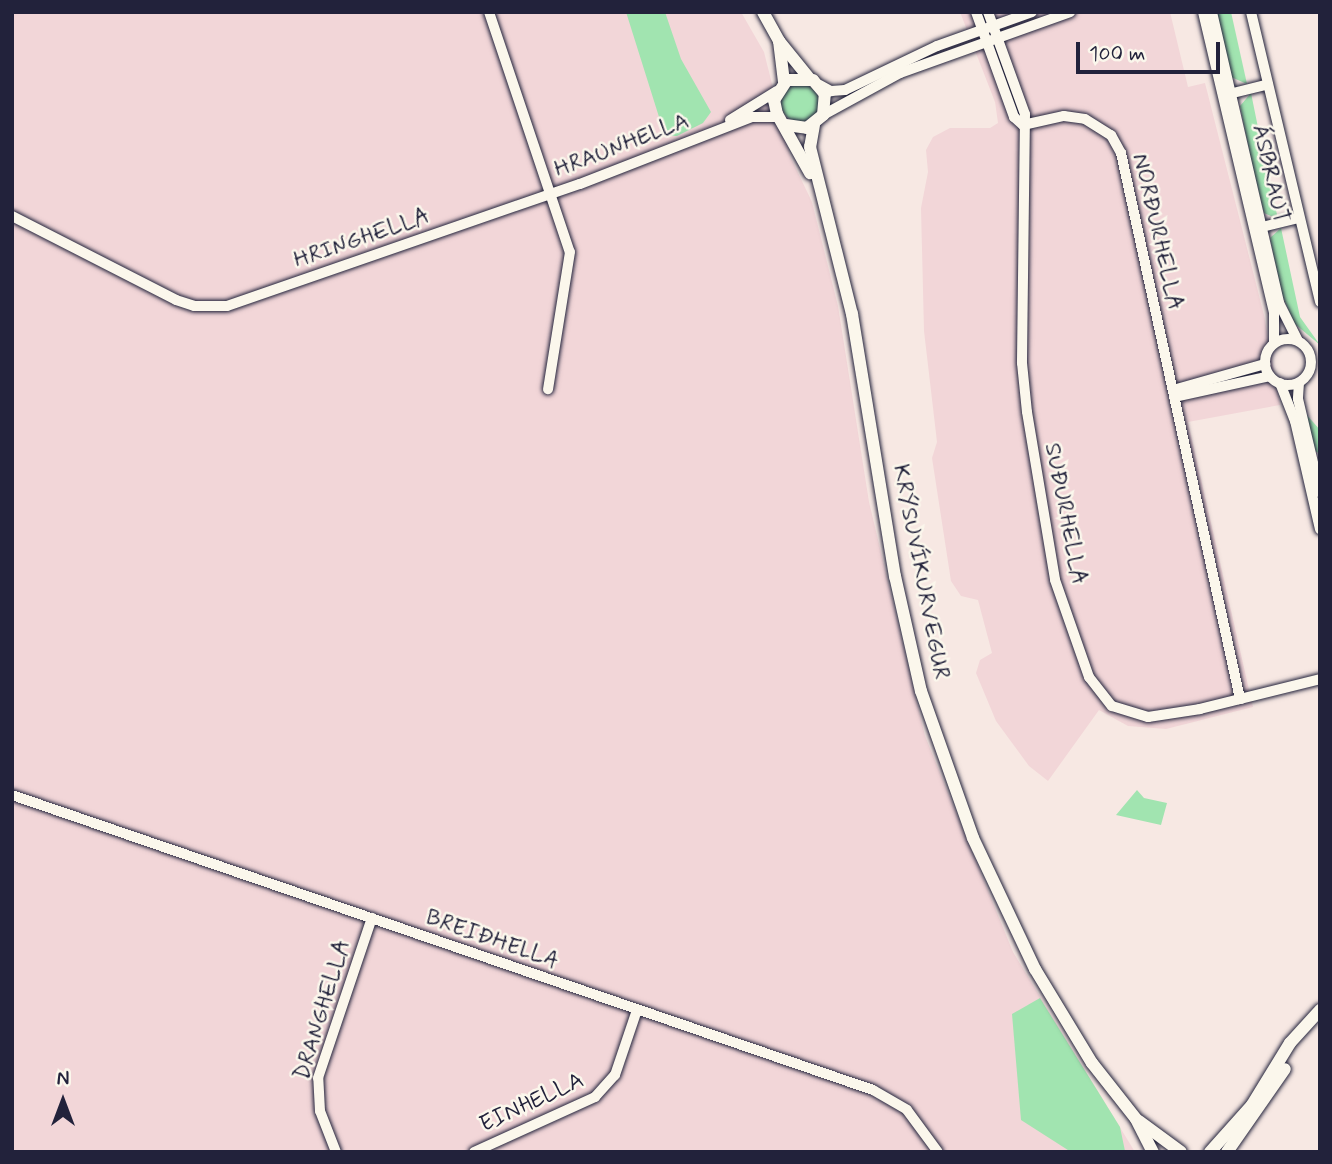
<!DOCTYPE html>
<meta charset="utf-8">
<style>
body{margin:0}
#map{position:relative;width:1332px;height:1164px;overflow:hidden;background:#f7e8e3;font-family:Mynerve,sans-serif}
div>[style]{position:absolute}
.built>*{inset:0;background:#f2d6d8}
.green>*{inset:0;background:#a1e4b0}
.round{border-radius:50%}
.roads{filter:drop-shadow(0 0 2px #22223b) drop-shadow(0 0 2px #22223b)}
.minor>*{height:10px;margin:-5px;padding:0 5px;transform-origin:5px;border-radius:5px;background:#fbf7ec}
.minor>.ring{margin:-5px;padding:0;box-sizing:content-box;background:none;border:10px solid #fbf7ec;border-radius:50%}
.major>*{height:12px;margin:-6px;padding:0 6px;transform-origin:6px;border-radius:6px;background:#fbf7ec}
span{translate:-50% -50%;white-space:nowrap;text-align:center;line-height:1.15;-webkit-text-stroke:5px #fbf7ec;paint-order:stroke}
.street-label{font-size:23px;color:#22223b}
.frame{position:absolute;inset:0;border:14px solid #22223b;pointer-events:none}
.north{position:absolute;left:28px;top:1066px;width:70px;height:70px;-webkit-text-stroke:5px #fbf7ec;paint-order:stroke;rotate:0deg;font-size:19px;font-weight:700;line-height:28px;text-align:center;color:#22223b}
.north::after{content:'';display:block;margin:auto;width:24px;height:32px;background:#22223b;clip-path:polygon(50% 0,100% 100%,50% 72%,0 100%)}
.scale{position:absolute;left:1076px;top:42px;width:144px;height:32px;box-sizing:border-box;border:4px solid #22223b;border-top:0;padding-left:9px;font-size:21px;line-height:24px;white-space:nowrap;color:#22223b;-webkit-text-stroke:5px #fbf7ec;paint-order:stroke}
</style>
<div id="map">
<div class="built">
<i style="clip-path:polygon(12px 12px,741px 12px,764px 52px,790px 156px,812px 202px,838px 306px,869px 502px,925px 736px,1013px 952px,1135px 1152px,12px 1152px)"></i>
<i style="clip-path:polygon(960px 12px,1170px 12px,1188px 87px,1205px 83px,1264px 315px,1280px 405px,1188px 422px,1253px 707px,1166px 729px,1128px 726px,1099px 710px,1048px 781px,1029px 766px,996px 721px,976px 673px,980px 660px,992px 653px,978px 600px,961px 596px,951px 581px,932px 458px,937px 442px,924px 331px,921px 208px,928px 172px,926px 150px,933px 137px,950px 128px,990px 128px,998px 123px,995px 102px)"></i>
</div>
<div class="green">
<i style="clip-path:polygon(626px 12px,665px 12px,681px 59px,711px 112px,703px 123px,677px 136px,665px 136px)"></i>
<i style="clip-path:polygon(1215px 12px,1231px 12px,1247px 84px,1231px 77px)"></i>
<i class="round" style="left:781px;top:84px;width:38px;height:38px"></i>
<i style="clip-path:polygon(1251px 93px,1264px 157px,1278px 219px,1264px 213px,1252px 164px,1240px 106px)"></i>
<i style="clip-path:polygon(1281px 228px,1300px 317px,1320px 345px,1295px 324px,1282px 295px,1270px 238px)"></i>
<i style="clip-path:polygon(1306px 414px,1320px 430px,1320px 454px,1315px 451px)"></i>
<i style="clip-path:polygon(1137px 790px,1144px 798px,1167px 803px,1161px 825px,1116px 815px)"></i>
<i style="clip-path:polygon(1040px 998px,1120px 1127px,1125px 1151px,1071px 1152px,1021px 1120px,1012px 1014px)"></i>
</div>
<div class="roads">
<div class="minor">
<i style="left:489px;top:12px;width:253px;rotate:71.4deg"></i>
<i style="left:570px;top:252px;width:139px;rotate:99.1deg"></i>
<i style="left:976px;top:12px;width:112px;rotate:70.1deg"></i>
<i style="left:1014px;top:117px;width:12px;rotate:42deg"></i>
<i style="left:988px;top:12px;width:109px;rotate:70.1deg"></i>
<i style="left:1025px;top:114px;width:249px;rotate:90.7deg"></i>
<i style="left:1022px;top:363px;width:49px;rotate:84.2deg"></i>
<i style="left:1027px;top:412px;width:170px;rotate:80.5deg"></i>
<i style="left:1055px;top:580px;width:103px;rotate:70.7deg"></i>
<i style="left:1089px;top:677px;width:37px;rotate:52deg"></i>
<i style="left:1112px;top:706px;width:38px;rotate:17deg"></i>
<i style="left:1148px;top:717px;width:53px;rotate:-8.7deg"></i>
<i style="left:1200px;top:709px;width:124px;rotate:-14deg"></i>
<i style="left:1203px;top:12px;width:308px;rotate:76.7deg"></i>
<i style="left:1274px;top:312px;width:31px;rotate:90deg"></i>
<i style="left:1212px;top:12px;width:299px;rotate:77deg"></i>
<i style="left:1279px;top:303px;width:42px;rotate:63.4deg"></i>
<i style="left:1251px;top:12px;width:298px;rotate:76.6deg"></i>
<i style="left:820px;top:85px;width:13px;rotate:29deg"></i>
<i style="left:831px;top:91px;width:14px;rotate:-4deg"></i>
<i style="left:845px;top:90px;width:102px;rotate:-25.6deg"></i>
<i style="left:937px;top:46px;width:101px;rotate:-19.7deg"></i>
<i style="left:1233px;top:93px;width:36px;rotate:-14deg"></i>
<i style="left:823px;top:115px;width:88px;rotate:-28.6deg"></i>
<i style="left:900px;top:73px;width:181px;rotate:-19.7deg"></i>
<i style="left:730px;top:120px;width:55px;rotate:-31.7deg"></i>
<i style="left:1023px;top:125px;width:42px;rotate:-12.4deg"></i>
<i style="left:1064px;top:116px;width:21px;rotate:8deg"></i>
<i style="left:1085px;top:119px;width:31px;rotate:32deg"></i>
<i style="left:1111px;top:135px;width:21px;rotate:61deg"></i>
<i style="left:1121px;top:153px;width:559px;rotate:77.7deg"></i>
<i style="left:12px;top:216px;width:184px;rotate:27.1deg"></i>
<i style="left:176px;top:300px;width:19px;rotate:18deg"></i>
<i style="left:194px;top:306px;width:33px"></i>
<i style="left:227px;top:306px;width:373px;rotate:-19.1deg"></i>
<i style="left:580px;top:184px;width:185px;rotate:-21.3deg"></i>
<i style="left:752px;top:117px;width:27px"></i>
<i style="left:1262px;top:227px;width:37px;rotate:-14deg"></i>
<i class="ring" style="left:1265px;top:339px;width:36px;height:36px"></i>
<i style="left:1280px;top:383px;width:41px;rotate:68.5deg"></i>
<i style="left:1295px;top:421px;width:111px;rotate:77deg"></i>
<i style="left:1299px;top:383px;width:16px;rotate:94deg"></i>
<i style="left:1298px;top:399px;width:96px;rotate:76.7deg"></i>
<i style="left:1173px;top:390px;width:96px;rotate:-15.8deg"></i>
<i style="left:1174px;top:397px;width:98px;rotate:-12.3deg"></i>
<i style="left:12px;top:795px;width:910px;rotate:18.91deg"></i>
<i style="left:873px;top:1090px;width:39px;rotate:30deg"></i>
<i style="left:907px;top:1110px;width:52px;rotate:53.6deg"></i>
<i style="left:336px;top:1152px;width:44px;rotate:-111.3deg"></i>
<i style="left:320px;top:1111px;width:33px;rotate:-93deg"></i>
<i style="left:318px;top:1078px;width:169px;rotate:-71.4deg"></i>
<i style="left:474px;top:1152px;width:133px;rotate:-24.4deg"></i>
<i style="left:595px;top:1097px;width:30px;rotate:-48deg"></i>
<i style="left:615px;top:1075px;width:69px;rotate:-71.3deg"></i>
</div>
<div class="major">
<i style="left:763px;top:12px;width:33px;rotate:61deg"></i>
<i style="left:779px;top:41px;width:41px;rotate:83deg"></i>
<i style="left:779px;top:41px;width:48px;rotate:51deg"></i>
<i style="left:786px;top:125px;width:21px;rotate:8deg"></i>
<i style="left:807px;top:128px;width:21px;rotate:-39deg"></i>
<i style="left:823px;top:115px;width:21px;rotate:-85deg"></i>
<i style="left:825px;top:94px;width:18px;rotate:-131deg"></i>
<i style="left:813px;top:80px;width:26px;rotate:180deg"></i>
<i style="left:787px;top:80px;width:24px;rotate:123deg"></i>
<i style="left:774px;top:100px;width:14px;rotate:78deg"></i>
<i style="left:777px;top:114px;width:68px;rotate:60.8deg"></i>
<i style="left:814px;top:125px;width:22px;rotate:100deg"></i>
<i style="left:810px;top:147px;width:172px;rotate:75.9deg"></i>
<i style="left:852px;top:314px;width:266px;rotate:80.7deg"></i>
<i style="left:895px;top:576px;width:118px;rotate:77.3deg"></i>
<i style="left:921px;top:691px;width:156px;rotate:70.5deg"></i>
<i style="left:973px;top:838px;width:145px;rotate:64.7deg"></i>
<i style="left:1035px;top:969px;width:110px;rotate:58.8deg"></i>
<i style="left:1092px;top:1063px;width:71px;rotate:51.8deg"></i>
<i style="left:1136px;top:1119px;width:37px;rotate:63deg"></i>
<i style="left:1139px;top:1121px;width:52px;rotate:36.4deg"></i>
<i style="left:1210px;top:1152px;width:63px;rotate:-48.2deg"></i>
<i style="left:1252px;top:1105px;width:73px;rotate:-58.5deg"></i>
<i style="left:1290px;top:1043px;width:45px;rotate:-47.7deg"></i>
<i style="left:1227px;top:1152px;width:101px;rotate:-55.1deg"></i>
</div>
</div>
<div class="street-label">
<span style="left:622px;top:146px;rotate:-21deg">HRAUNHELLA</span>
<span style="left:1270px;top:174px;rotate:77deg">ÁSBRAUT</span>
<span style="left:1157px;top:232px;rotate:77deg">NORÐURHELLA</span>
<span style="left:362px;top:239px;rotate:-19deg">HRINGHELLA</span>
<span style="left:1065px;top:514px;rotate:79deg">SUÐURHELLA</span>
<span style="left:920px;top:572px;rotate:79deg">KRÝSUVÍKURVEGUR</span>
<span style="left:492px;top:940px;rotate:19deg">BREIÐHELLA</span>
<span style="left:323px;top:1010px;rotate:-73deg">DRANGHELLA</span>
<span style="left:532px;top:1103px;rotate:-25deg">EINHELLA</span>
</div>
<div class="frame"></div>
<div class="north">N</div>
<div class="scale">100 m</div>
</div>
